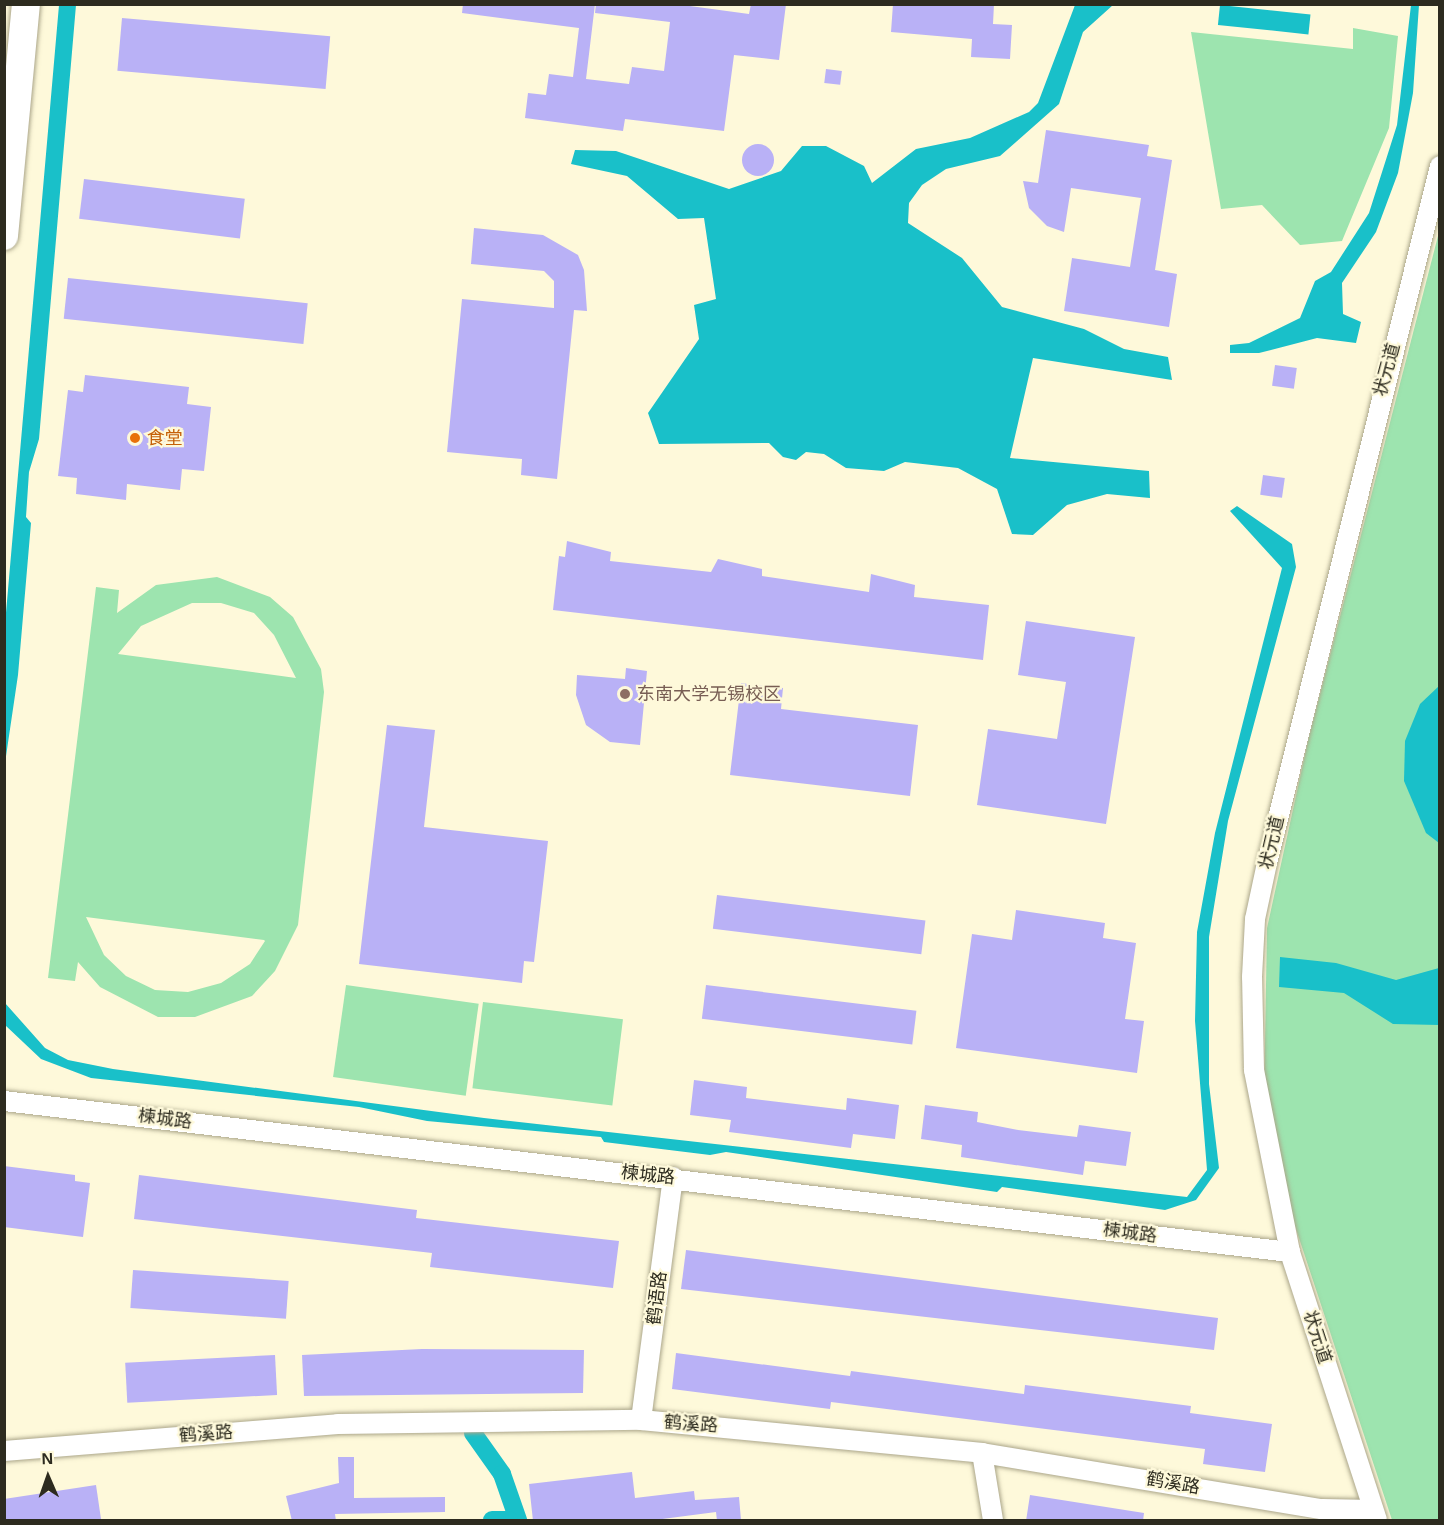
<!DOCTYPE html>
<meta charset="utf-8">
<style>
body{margin:0}
#map{position:relative;width:1444px;height:1525px;overflow:hidden;background:#fef9da;font-family:Arial,"Noto Sans SC",sans-serif}
div>[style]{position:absolute}
.green>*{inset:0;background:#9de4af;transform-origin:0 0}
.water>*{inset:0;background:#19c0c9;transform-origin:0 0}
.canal>*{height:18px;margin:-9px;padding:0 9px;transform-origin:9px;border-radius:9px;background:#19c0c9}
.building>*{inset:0;background:#b9b1f6;transform-origin:0 0}
.round{border-radius:50%}
.roads{filter:drop-shadow(0 0 2px #aba68a) drop-shadow(0 0 2px #aba68a)}
.minor>*{height:20px;margin:-10px;padding:0 10px;transform-origin:10px;border-radius:10px;background:#fff}
.highway>*{height:28px;margin:-14px;padding:0 14px;transform-origin:14px;border-radius:14px;background:#fff}
.dots>*{width:16px;height:16px;translate:-50% -50%;box-sizing:border-box;border:3px solid #fef9da;border-radius:50%}
span{translate:-50% -50%;white-space:nowrap;text-align:center;line-height:1.15;-webkit-text-stroke:4.5px #fef9da;paint-order:stroke}
.street-label{font-size:18px;color:#2d2b1f}
.food-label{font-size:18px;color:#c56008}
.left{translate:0 -50%;text-align:left}
.education-label{font-size:18px;color:#785e54}
.frame{position:absolute;inset:0;border:6px solid #2d2b1f;pointer-events:none}
.north{position:absolute;left:18px;top:1447px;width:60px;height:60px;-webkit-text-stroke:4px #fef9da;paint-order:stroke;rotate:358deg;font-size:16px;font-weight:700;line-height:24px;text-align:center;color:#2d2b1f}
.north::after{content:'';display:block;margin:auto;width:21px;height:27px;background:#2d2b1f;clip-path:polygon(50% 0,100% 100%,50% 72%,0 100%)}
</style>
<div id="map">
<div class="green">
<i style="clip-path:polygon(1353px 28px,1398px 36px,1389px 128px,1342px 241px,1300px 245px,1262px 205px,1221px 209px,1191px 32px,1353px 49px)"></i>
<i style="clip-path:polygon(1439px 232px,1439px 1520px,1392px 1520px,1295px 1226px,1264px 1102px,1267px 928px,1308px 741px)"></i>
<i style="clip-path:polygon(evenodd,217px 577px,270px 597px,293px 617px,321px 669px,324px 692px,298px 925px,275px 971px,252px 996px,195px 1017px,158px 1017px,100px 987px,78px 962px,75px 981px,48px 978px,96px 587px,119px 590px,117px 613px,156px 585px,217px 577px,192px 603px,221px 603px,254px 613px,274px 635px,296px 678px,118px 654px,141px 626px,192px 603px,217px 577px,86px 917px,264px 940px,265px 941px,250px 964px,221px 983px,188px 992px,155px 990px,126px 976px,104px 955px,86px 917px)"></i>
<i style="left:346px;top:985px;width:134px;height:93px;rotate:8deg"></i>
<i style="left:483px;top:1002px;width:141px;height:87px;rotate:7deg"></i>
</div>
<div class="water">
<i style="clip-path:polygon(59px 5px,76px 5px,39px 439px,29px 472px,26px 517px,31px 523px,18px 675px,5px 763px,5px 624px)"></i>
<i style="clip-path:polygon(1075px 5px,1113px 5px,1083px 32px,1059px 104px,1000px 156px,946px 169px,922px 185px,909px 203px,908px 223px,962px 258px,1002px 307px,1084px 329px,1124px 349px,1168px 357px,1172px 380px,1033px 358px,1010px 458px,1149px 471px,1150px 498px,1107px 494px,1067px 505px,1033px 535px,1012px 534px,997px 489px,958px 468px,905px 462px,884px 471px,846px 468px,824px 454px,806px 452px,796px 460px,783px 457px,769px 443px,659px 444px,648px 413px,699px 339px,694px 305px,716px 299px,704px 218px,678px 219px,627px 176px,571px 164px,575px 150px,616px 151px,729px 189px,781px 171px,802px 146px,826px 146px,864px 166px,872px 183px,916px 149px,970px 138px,1029px 112px,1038px 103px)"></i>
<i style="left:1220px;top:5px;width:91px;height:20px;rotate:6deg"></i>
<i style="clip-path:polygon(1411px 5px,1419px 5px,1413px 93px,1398px 173px,1376px 232px,1342px 283px,1343px 314px,1361px 322px,1356px 343px,1317px 338px,1259px 353px,1230px 353px,1230px 345px,1249px 343px,1300px 318px,1315px 281px,1331px 272px,1369px 213px,1397px 125px)"></i>
<i style="clip-path:polygon(1237px 506px,1292px 544px,1296px 567px,1228px 821px,1209px 937px,1209px 1084px,1219px 1168px,1196px 1200px,1165px 1210px,1002px 1187px,997px 1192px,726px 1152px,710px 1155px,604px 1142px,601px 1137px,427px 1121px,359px 1107px,91px 1078px,41px 1059px,5px 1025px,5px 1003px,45px 1048px,68px 1060px,113px 1069px,484px 1118px,1187px 1197px,1207px 1170px,1195px 1021px,1197px 932px,1215px 833px,1282px 568px,1230px 511px)"></i>
<i style="clip-path:polygon(1439px 686px,1439px 843px,1426px 833px,1404px 781px,1405px 741px,1420px 704px)"></i>
<i style="clip-path:polygon(1280px 957px,1336px 963px,1396px 980px,1439px 968px,1439px 1025px,1393px 1024px,1344px 993px,1279px 987px)"></i>
</div>
<div class="canal">
<i style="left:473px;top:1433px;width:50px;rotate:54.7deg"></i>
<i style="left:502px;top:1474px;width:49px;rotate:70.8deg"></i>
<i style="left:492px;top:1520px;width:17px"></i>
</div>
<div class="building">
<i style="clip-path:polygon(463px 4px,595px 4px,586px 79px,629px 84px,632px 67px,664px 71px,670px 22px,595px 13px,596px 4px,675px 4px,749px 14px,751px 4px,786px 4px,779px 60px,734px 55px,724px 131px,625px 119px,623px 131px,525px 118px,528px 93px,546px 95px,549px 74px,573px 77px,579px 28px,462px 13px)"></i>
<i style="clip-path:polygon(893px 4px,994px 4px,993px 24px,1012px 25px,1010px 59px,971px 57px,972px 39px,891px 32px)"></i>
<i style="left:122px;top:18px;width:209px;height:53px;rotate:5deg"></i>
<i style="left:826px;top:69px;width:16px;height:14px;rotate:7deg"></i>
<i style="clip-path:polygon(1046px 130px,1149px 145px,1147px 156px,1172px 160px,1155px 270px,1177px 274px,1169px 327px,1064px 311px,1072px 258px,1130px 267px,1141px 198px,1071px 188px,1064px 232px,1047px 226px,1029px 208px,1023px 181px,1038px 183px)"></i>
<i class="round" style="left:742px;top:144px;width:32px;height:32px"></i>
<i style="left:84px;top:179px;width:162px;height:40px;rotate:7deg"></i>
<i style="clip-path:polygon(474px 228px,543px 235px,578px 255px,584px 270px,587px 311px,574px 310px,557px 479px,521px 475px,522px 459px,447px 452px,462px 299px,554px 308px,554px 281px,544px 271px,471px 264px)"></i>
<i style="left:68px;top:278px;width:241px;height:41px;rotate:6deg"></i>
<i style="left:1275px;top:365px;width:22px;height:21px;rotate:8deg"></i>
<i style="clip-path:polygon(85px 375px,189px 387px,187px 404px,211px 407px,204px 471px,182px 469px,180px 490px,127px 484px,126px 500px,76px 494px,77px 478px,58px 476px,68px 390px,83px 392px)"></i>
<i style="left:1263px;top:475px;width:22px;height:20px;rotate:8deg"></i>
<i style="clip-path:polygon(567px 541px,611px 552px,610px 561px,711px 572px,718px 559px,762px 569px,762px 576px,869px 592px,871px 574px,915px 585px,914px 597px,989px 605px,983px 660px,553px 610px,559px 556px,565px 557px)"></i>
<i style="clip-path:polygon(1026px 621px,1135px 637px,1106px 824px,977px 805px,988px 729px,1057px 739px,1066px 682px,1018px 675px)"></i>
<i style="clip-path:polygon(626px 668px,647px 671px,640px 745px,610px 742px,586px 725px,576px 695px,577px 675px,625px 679px)"></i>
<i style="clip-path:polygon(741px 683px,783px 688px,781px 709px,918px 725px,910px 796px,730px 775px)"></i>
<i style="clip-path:polygon(387px 725px,435px 730px,424px 827px,548px 841px,534px 962px,524px 961px,522px 983px,359px 964px)"></i>
<i style="left:717px;top:895px;width:210px;height:34px;rotate:7deg"></i>
<i style="clip-path:polygon(1016px 910px,1105px 923px,1103px 938px,1136px 943px,1125px 1019px,1144px 1021px,1137px 1073px,956px 1048px,972px 934px,1012px 940px)"></i>
<i style="left:706px;top:985px;width:212px;height:34px;rotate:7deg"></i>
<i style="clip-path:polygon(694px 1080px,747px 1087px,746px 1098px,846px 1110px,847px 1098px,899px 1105px,895px 1139px,853px 1134px,851px 1148px,729px 1132px,731px 1120px,690px 1115px)"></i>
<i style="clip-path:polygon(925px 1105px,978px 1112px,977px 1122px,1018px 1130px,1077px 1137px,1079px 1125px,1131px 1132px,1126px 1166px,1085px 1161px,1083px 1175px,961px 1157px,962px 1145px,921px 1139px)"></i>
<i style="clip-path:polygon(4px 1166px,75px 1175px,75px 1181px,90px 1183px,83px 1237px,4px 1227px)"></i>
<i style="clip-path:polygon(139px 1175px,417px 1210px,416px 1218px,619px 1241px,613px 1288px,430px 1267px,432px 1253px,134px 1219px)"></i>
<i style="clip-path:polygon(686px 1250px,1218px 1318px,1214px 1350px,681px 1289px)"></i>
<i style="left:133px;top:1270px;width:156px;height:38px;rotate:4deg"></i>
<i style="clip-path:polygon(422px 1349px,584px 1350px,583px 1393px,304px 1396px,302px 1355px)"></i>
<i style="clip-path:polygon(676px 1353px,850px 1376px,851px 1371px,1024px 1394px,1025px 1385px,1191px 1406px,1190px 1413px,1272px 1424px,1265px 1472px,1203px 1464px,1205px 1449px,831px 1402px,830px 1409px,672px 1389px)"></i>
<i style="left:275px;top:1355px;width:40px;height:150px;rotate:87deg"></i>
<i style="clip-path:polygon(338px 1457px,354px 1457px,354px 1498px,445px 1497px,445px 1512px,335px 1514px,336px 1521px,292px 1521px,286px 1496px,339px 1483px)"></i>
<i style="clip-path:polygon(632px 1472px,635px 1498px,694px 1491px,695px 1500px,739px 1497px,741px 1520px,717px 1521px,716px 1512px,647px 1521px,533px 1521px,529px 1484px)"></i>
<i style="clip-path:polygon(96px 1485px,101px 1519px,4px 1521px,4px 1499px)"></i>
<i style="clip-path:polygon(1030px 1495px,1144px 1513px,1143px 1521px,1026px 1521px)"></i>
</div>
<div class="roads">
<div class="minor">
<i style="left:4px;top:1101px;width:1295px;rotate:6.7deg"></i>
<i style="left:641px;top:1420px;width:245px;rotate:-82.5deg"></i>
<i style="left:4px;top:1451px;width:335px;rotate:-4.6deg"></i>
<i style="left:338px;top:1424px;width:303px;rotate:-0.8deg"></i>
<i style="left:641px;top:1420px;width:343px;rotate:5.5deg"></i>
<i style="left:982px;top:1453px;width:345px;rotate:9.4deg"></i>
<i style="left:1322px;top:1509px;width:51px;rotate:1.1deg"></i>
<i style="left:982px;top:1453px;width:68px;rotate:80.7deg"></i>
<i style="left:1377px;top:1520px;width:282px;rotate:-108deg"></i>
<i style="left:1290px;top:1252px;width:186px;rotate:-101.2deg"></i>
<i style="left:1254px;top:1070px;width:93px;rotate:-91.2deg"></i>
<i style="left:1252px;top:977px;width:58px;rotate:-87deg"></i>
<i style="left:1255px;top:919px;width:57px;rotate:-77.9deg"></i>
<i style="left:1267px;top:863px;width:718px;rotate:-76.06deg"></i>
</div>
<div class="highway">
<i style="left:4px;top:236px;width:233px;rotate:-84.6deg"></i>
</div>
</div>
<div class="dots">
<i style="left:135px;top:438px;background:#e8710a"></i>
<i style="left:625px;top:694px;background:#8d6e63"></i>
</div>
<div class="street-label">
<span style="left:1387px;top:370px;rotate:-75deg">状元道</span>
<span style="left:1272px;top:843px;rotate:-77deg">状元道</span>
<span style="left:165px;top:1119px;rotate:7deg">楝城路</span>
<span style="left:648px;top:1175px;rotate:6deg">楝城路</span>
<span style="left:1130px;top:1233px;rotate:7deg">楝城路</span>
<span style="left:657px;top:1298px;rotate:-83deg">鹤语路</span>
<span style="left:1317px;top:1337px;rotate:72deg">状元道</span>
<span style="left:691px;top:1424px;rotate:4deg">鹤溪路</span>
<span style="left:206px;top:1434px;rotate:-4deg">鹤溪路</span>
<span style="left:1173px;top:1483px;rotate:10deg">鹤溪路</span>
</div>
<div class="food-label">
<span class="left" style="left:147px;top:438px">食堂</span>
</div>
<div class="education-label">
<span class="left" style="left:637px;top:694px">东南大学无锡校区</span>
</div>
<div class="frame"></div>
<div class="north">N</div>
</div>
